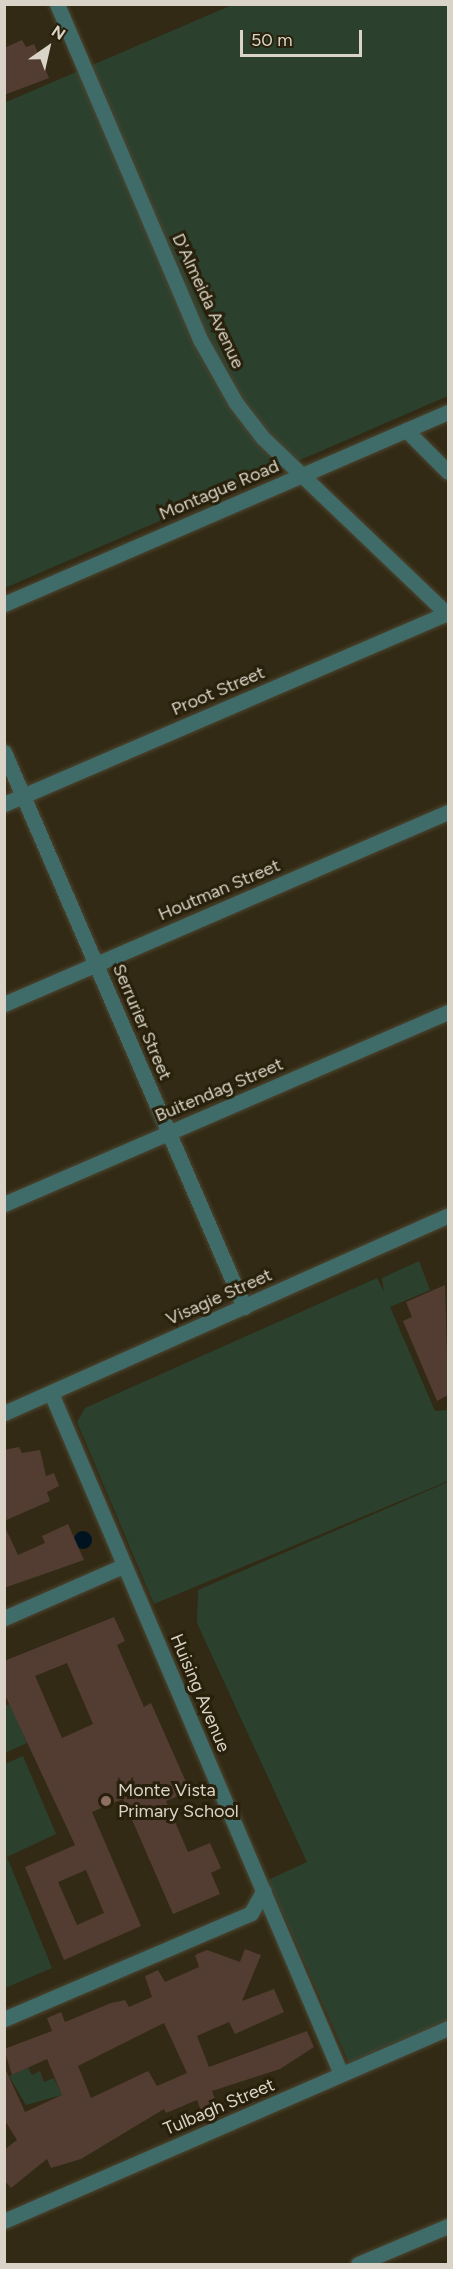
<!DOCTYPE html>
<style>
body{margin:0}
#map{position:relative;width:453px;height:2269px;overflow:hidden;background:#322a14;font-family:Figtree,sans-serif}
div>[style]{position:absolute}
.green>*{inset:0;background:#2b412e}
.water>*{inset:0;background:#001321}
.round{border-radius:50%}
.building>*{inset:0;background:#533d32}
.roads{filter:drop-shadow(0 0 2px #4d4531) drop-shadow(0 0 2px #4d4531)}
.minor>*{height:15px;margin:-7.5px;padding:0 7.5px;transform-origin:7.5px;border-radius:7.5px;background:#3f6c69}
.dots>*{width:16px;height:16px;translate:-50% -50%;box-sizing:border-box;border:3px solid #28200a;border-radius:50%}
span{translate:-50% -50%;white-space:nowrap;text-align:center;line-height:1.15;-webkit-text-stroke:6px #28200a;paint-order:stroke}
.street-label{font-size:18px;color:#d9d4c7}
.poi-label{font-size:18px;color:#d9d4c7}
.left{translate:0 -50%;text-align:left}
.frame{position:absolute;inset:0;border:6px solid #d9d4c7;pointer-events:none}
.north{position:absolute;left:18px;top:18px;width:60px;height:60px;-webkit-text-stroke:4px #28200a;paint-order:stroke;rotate:34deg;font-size:16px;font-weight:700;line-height:24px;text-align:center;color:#d9d4c7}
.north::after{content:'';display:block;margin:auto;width:21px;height:27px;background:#d9d4c7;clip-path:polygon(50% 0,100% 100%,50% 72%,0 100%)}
.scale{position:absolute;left:240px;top:30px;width:122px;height:27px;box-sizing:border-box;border:3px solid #d9d4c7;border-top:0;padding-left:8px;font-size:18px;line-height:21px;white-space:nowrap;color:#d9d4c7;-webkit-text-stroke:4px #28200a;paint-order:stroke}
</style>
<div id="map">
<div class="green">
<i style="clip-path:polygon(232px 5px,448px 5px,448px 396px,5px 588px,4px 103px)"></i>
<i style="clip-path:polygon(419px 1261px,430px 1290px,390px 1307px,435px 1411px,448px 1410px,448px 1481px,154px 1604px,77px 1422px,85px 1408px,377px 1278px,384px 1292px,382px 1278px)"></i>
<i style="clip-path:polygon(448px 1482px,448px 2020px,349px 2063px,268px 1880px,307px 1862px,197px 1623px,198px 1590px)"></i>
<i style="clip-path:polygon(11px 1704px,27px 1743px,5px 1753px,4px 1706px)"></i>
<i style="clip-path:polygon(23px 1756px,56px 1834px,7px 1857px,52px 1968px,5px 1988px,5px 1764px)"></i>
<i style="clip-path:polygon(28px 2068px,32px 2075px,40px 2071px,44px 2082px,54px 2078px,62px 2095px,26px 2105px,9px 2076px)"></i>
</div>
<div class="water">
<i class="round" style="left:74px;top:1531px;width:18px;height:18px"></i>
</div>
<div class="building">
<i style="clip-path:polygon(22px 40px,26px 47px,34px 44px,49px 78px,4px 95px,4px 48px)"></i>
<i style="clip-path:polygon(445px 1285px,448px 1395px,437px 1401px,403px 1321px,412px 1317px,406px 1302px)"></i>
<i style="clip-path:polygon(19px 1447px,22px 1453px,40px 1450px,46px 1476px,54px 1473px,59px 1486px,47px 1492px,50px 1501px,4px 1521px,4px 1450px)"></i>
<i style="clip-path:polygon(68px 1524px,84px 1560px,4px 1588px,4px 1525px,18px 1555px,45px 1543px,42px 1536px)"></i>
<i style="clip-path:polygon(evenodd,114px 1617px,125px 1641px,117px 1645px,144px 1707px,151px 1703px,190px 1791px,166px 1801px,188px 1852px,210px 1843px,221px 1868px,211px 1873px,220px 1894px,173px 1914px,123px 1799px,108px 1805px,92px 1812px,141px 1926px,64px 1960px,25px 1867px,75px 1845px,4px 1693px,4px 1661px,114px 1617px,67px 1663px,93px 1724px,62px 1738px,35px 1676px,67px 1663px,114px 1617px,86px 1870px,104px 1913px,77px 1925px,58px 1882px,86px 1870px)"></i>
<i style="clip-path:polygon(evenodd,245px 1949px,261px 1955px,242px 2001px,274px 1989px,284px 2012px,235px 2034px,229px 2022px,197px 2036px,209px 2067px,307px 2031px,314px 2047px,280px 2069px,212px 2091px,219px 2109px,203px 2116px,197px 2100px,166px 2113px,164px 2109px,81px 2159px,51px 2168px,47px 2159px,11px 2188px,4px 2180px,4px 2150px,17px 2140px,4px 2119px,4px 2066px,25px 2112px,62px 2095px,47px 2059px,12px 2075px,4px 2049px,52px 2031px,47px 2018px,61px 2012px,65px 2022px,111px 2003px,125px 2000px,129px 2007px,152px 1997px,145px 1976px,158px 1970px,165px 1982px,199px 1967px,195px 1955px,207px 1950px,240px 1962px,245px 1949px,164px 2023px,187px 2073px,157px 2086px,148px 2071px,91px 2098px,78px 2066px,164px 2023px)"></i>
</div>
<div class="roads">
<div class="minor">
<i style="left:57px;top:4px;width:366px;rotate:66.9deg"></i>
<i style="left:201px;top:341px;width:71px;rotate:60.6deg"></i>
<i style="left:236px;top:403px;width:44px;rotate:52.4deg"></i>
<i style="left:263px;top:438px;width:256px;rotate:43.7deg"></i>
<i style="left:406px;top:430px;width:59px;rotate:45deg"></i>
<i style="left:4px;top:604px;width:484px;rotate:-23.4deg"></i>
<i style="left:4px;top:752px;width:605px;rotate:66.61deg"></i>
<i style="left:4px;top:804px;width:482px;rotate:-23.3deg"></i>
<i style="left:4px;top:1004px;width:484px;rotate:-23.4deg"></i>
<i style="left:4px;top:1204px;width:484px;rotate:-23.4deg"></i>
<i style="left:51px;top:1393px;width:740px;rotate:66.93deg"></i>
<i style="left:4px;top:1413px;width:486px;rotate:-24deg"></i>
<i style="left:4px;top:1618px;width:130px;rotate:-23.6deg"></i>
<i style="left:4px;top:2019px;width:269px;rotate:-23.2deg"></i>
<i style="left:251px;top:1913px;width:26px;rotate:-61deg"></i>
<i style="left:4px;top:2221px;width:484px;rotate:-23.5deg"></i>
<i style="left:358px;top:2264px;width:98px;rotate:-22.9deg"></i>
</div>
</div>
<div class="dots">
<i style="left:106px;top:1801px;background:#8d6e63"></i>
</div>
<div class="street-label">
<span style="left:208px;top:301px;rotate:65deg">D'Almeida Avenue</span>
<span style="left:219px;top:490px;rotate:-23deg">Montague Road</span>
<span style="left:218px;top:691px;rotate:-23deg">Proot Street</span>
<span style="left:219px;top:890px;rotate:-23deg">Houtman Street</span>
<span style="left:142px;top:1022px;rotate:67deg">Serrurier Street</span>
<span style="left:219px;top:1090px;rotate:-23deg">Buitendag Street</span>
<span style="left:219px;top:1297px;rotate:-24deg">Visagie Street</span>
<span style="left:200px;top:1693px;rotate:67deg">Huising Avenue</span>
<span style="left:219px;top:2107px;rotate:-23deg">Tulbagh Street</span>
</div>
<div class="poi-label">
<span class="left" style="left:118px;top:1801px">Monte Vista<br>Primary School</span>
</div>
<div class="frame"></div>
<div class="north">N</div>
<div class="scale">50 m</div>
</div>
